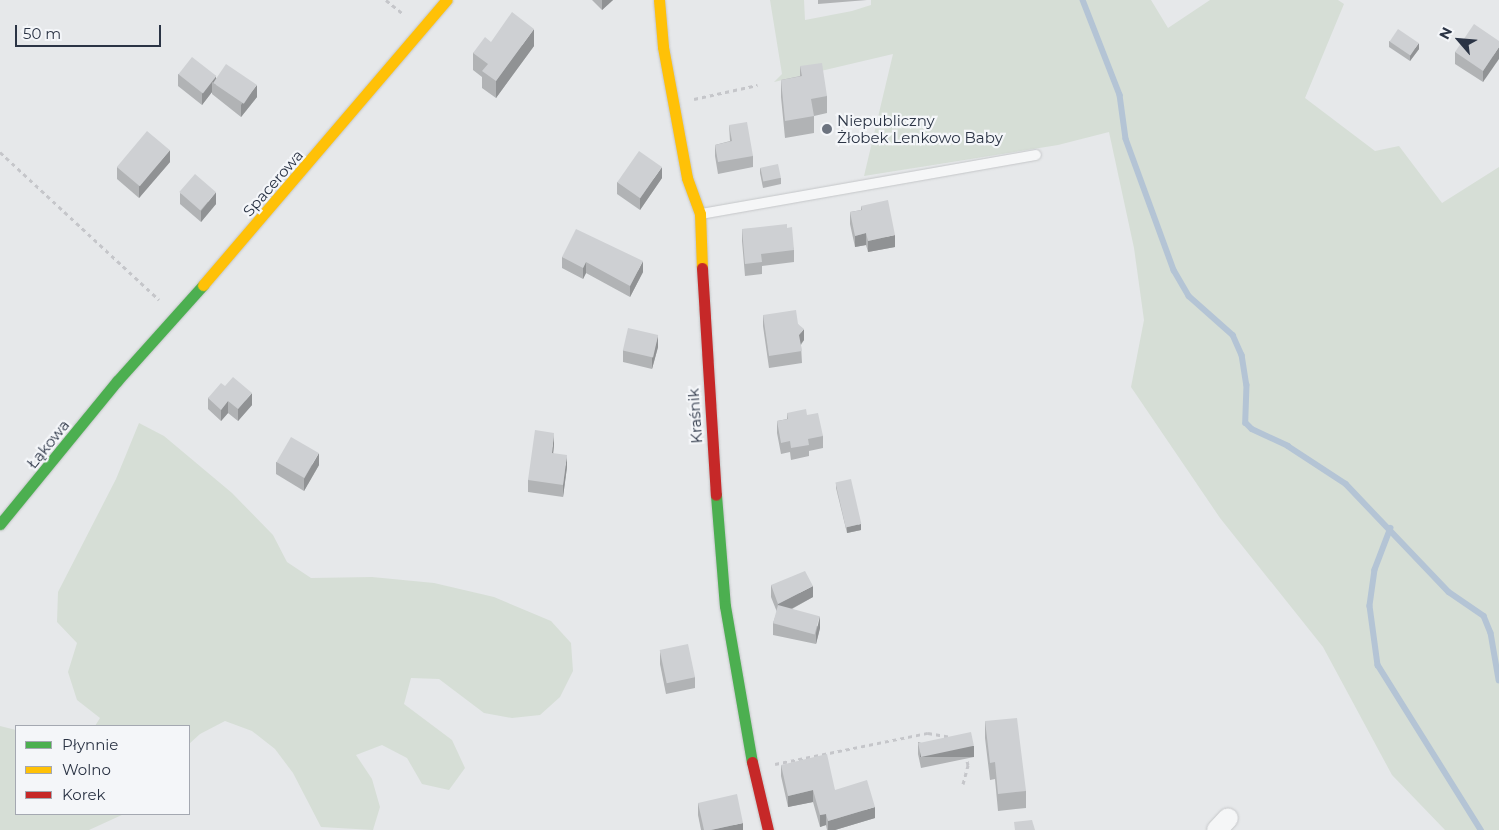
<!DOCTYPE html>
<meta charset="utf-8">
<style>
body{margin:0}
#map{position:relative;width:1499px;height:830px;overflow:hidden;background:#e6e8ea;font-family:Montserrat,sans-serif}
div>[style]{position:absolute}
.green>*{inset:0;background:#d6ded6}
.stream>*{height:5.5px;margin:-2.75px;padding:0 2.75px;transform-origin:2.75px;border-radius:2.75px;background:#b4c4d5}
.path>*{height:3px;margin-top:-1.5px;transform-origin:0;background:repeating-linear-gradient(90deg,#c5c6ca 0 4px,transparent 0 8px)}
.roads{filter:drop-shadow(0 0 1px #c4c6c8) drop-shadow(0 0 1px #c4c6c8)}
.lane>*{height:10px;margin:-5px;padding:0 5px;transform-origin:5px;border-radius:5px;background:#f5f6f7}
.street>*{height:20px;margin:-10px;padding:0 10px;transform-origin:10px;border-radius:10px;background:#f5f6f7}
.fast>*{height:11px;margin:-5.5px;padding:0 5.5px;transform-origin:5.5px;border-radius:5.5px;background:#4caf50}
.slow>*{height:11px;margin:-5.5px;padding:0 5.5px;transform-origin:5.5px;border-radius:5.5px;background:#ffc107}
.jam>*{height:11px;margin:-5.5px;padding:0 5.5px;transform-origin:5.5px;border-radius:5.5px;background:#c62828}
.wall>*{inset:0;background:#b1b3b5}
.shaded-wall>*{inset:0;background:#909294;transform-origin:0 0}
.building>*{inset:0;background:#ced0d3;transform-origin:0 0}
.dots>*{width:14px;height:14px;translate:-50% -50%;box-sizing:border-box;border:2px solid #f4f6f9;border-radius:50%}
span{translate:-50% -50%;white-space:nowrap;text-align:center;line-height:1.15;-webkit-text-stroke:4.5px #f4f6f9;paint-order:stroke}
.poi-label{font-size:15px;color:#2b3445}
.left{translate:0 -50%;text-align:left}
.street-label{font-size:15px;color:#2b3445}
.legend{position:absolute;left:15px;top:725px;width:175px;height:90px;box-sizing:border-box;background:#f4f6f9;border:1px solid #a4a8b1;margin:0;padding:6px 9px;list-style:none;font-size:15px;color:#2b3445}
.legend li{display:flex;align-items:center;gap:10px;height:25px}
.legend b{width:25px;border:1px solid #a4a8b1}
.north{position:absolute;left:1434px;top:15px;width:50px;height:50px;-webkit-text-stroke:4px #f4f6f9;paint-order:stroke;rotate:297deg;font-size:14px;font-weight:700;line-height:20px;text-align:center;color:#2b3445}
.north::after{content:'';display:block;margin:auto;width:18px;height:22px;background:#2b3445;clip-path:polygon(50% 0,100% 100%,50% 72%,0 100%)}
.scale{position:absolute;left:15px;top:25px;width:146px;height:22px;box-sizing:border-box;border:2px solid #2b3445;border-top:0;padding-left:6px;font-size:15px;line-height:18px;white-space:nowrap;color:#2b3445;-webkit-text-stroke:4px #f4f6f9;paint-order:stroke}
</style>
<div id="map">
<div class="green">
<i style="clip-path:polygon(770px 0,804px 0,805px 20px,852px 11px,871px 5px,871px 0,1151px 0,1168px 28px,1210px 0,1338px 0,1344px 4px,1305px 98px,1375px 151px,1399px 146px,1442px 203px,1499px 167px,1499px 830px,1445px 830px,1392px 775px,1323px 647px,1220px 518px,1131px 387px,1144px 320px,1134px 248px,1109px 132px,1058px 145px,864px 176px,893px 54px,774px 82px,782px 74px)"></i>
<i style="clip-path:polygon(139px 423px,164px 436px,232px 493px,273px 535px,287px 562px,311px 578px,372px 577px,434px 583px,494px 597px,551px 621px,571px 643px,573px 671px,560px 697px,540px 715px,512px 718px,484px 713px,439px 679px,411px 678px,404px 704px,452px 740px,465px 768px,449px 790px,422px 784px,407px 758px,382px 745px,356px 755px,372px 779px,380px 807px,373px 830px,321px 827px,293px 773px,275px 749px,252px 731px,225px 721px,200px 734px,189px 744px,189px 726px,95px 726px,100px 718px,77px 700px,68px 672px,77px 643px,57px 622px,58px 592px,116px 479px)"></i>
<i style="clip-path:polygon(0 726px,16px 730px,16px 814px,124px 814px,89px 830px,0 830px)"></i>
</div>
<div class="stream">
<i style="left:1083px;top:0;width:102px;rotate:68.7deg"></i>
<i style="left:1120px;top:95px;width:44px;rotate:82.2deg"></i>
<i style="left:1126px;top:139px;width:140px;rotate:69.9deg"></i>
<i style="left:1174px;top:270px;width:30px;rotate:60deg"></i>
<i style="left:1189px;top:296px;width:59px;rotate:41.6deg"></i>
<i style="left:1233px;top:335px;width:22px;rotate:66deg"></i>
<i style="left:1242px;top:355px;width:30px;rotate:81deg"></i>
<i style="left:1247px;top:385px;width:38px;rotate:92deg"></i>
<i style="left:1246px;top:423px;width:8px;rotate:45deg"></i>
<i style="left:1252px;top:429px;width:40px;rotate:25deg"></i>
<i style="left:1288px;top:446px;width:69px;rotate:33.2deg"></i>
<i style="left:1346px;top:484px;width:149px;rotate:46.4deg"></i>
<i style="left:1449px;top:592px;width:42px;rotate:34.4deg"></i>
<i style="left:1484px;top:616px;width:18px;rotate:68deg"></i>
<i style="left:1491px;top:633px;width:48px;rotate:80.3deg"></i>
<i style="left:1391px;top:528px;width:45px;rotate:110.9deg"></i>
<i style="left:1375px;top:570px;width:36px;rotate:98deg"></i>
<i style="left:1370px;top:606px;width:60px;rotate:82.3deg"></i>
<i style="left:1378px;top:665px;width:195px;rotate:58deg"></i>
</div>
<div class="path">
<i style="left:386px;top:0;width:22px;rotate:39deg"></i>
<i style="left:694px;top:99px;width:65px;rotate:-12.5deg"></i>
<i style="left:0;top:152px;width:217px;rotate:42.9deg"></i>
<i style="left:775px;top:764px;width:156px;rotate:-11.5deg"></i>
<i style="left:928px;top:733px;width:22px;rotate:10deg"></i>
<i style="left:963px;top:784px;width:20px;rotate:-75deg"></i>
<i style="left:968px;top:765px;width:9px;rotate:-103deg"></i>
</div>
<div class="roads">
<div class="lane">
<i style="left:701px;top:214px;width:340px;rotate:-10deg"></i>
</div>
<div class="street">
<i style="left:1217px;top:830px;width:16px;rotate:-47deg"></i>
</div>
<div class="fast">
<i style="left:716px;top:495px;width:111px;rotate:85.4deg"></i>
<i style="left:725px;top:606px;width:158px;rotate:80.2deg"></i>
<i style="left:0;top:524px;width:185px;rotate:-50.7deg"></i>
<i style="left:117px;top:381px;width:129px;rotate:-48.1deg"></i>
</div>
<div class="slow">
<i style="left:659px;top:0;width:47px;rotate:85.1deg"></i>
<i style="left:663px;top:47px;width:133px;rotate:79.6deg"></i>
<i style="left:687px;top:178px;width:38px;rotate:70deg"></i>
<i style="left:700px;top:214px;width:54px;rotate:87.9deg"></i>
<i style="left:203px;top:285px;width:375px;rotate:-49.5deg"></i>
</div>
<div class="jam">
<i style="left:702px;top:268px;width:227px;rotate:86.5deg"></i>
<i style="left:752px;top:762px;width:70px;rotate:76.8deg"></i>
</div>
</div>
<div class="wall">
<i style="clip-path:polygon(592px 0,613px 0,602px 10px)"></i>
<i style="clip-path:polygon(818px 0,867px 0,818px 4px)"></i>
<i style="clip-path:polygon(1389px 41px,1419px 49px,1410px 61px,1389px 47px)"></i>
<i style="clip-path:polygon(1499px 41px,1483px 82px,1455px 64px,1455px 52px)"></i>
<i style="clip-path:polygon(491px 42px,534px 46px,496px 98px,482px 88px,482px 77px,473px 70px,473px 53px)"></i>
<i style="clip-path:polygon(800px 66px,827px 96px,827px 113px,814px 116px,814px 133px,785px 138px,781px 97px,781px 80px,800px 76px)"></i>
<i style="clip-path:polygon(178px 74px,216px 78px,257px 97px,241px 117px,212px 94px,212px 92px,202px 105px,178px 86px)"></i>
<i style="clip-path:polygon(729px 125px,753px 156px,753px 167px,718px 174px,715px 156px,715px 145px,730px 141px)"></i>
<i style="clip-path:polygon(170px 162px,139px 198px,117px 179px,117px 167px)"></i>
<i style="clip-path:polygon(760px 168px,781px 178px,781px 184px,763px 188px,760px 173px)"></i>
<i style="clip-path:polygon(662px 178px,640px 210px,617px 194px,617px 182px)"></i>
<i style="clip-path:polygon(180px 193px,216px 204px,201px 222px,180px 204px)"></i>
<i style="clip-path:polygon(861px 206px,895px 247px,868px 252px,866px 245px,855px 247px,850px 224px,850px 212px,861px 210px)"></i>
<i style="clip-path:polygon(787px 228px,794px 250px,794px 262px,762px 266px,762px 274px,745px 276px,742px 241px,742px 229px)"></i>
<i style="clip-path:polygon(562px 257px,643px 272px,630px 297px,586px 273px,583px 279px,562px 268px)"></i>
<i style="clip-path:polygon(763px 315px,798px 324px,804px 340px,801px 345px,802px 363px,769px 368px,763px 326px)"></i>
<i style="clip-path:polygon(658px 347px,652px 369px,623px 362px,623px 350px)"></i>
<i style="clip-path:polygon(225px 386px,252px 405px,238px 421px,228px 413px,221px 421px,208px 409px,208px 398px)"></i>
<i style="clip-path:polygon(787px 413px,807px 415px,823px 436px,823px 448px,809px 451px,809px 456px,791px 460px,790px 452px,781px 454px,777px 433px,777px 421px,787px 419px)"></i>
<i style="clip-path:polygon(554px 445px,553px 453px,567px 467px,563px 497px,528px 492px,528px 480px)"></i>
<i style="clip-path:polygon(276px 462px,319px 465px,304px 491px,276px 474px)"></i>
<i style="clip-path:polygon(836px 483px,861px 530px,847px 533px,836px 488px)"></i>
<i style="clip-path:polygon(771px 585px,813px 597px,792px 609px,820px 628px,816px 644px,773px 635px,773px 623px,777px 612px,771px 597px)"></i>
<i style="clip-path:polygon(660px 652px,695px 677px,695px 688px,666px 694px,660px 664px)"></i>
<i style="clip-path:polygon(985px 721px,1026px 791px,1026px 808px,998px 811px,995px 779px,990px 780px,985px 738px)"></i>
<i style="clip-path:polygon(918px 742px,974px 757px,921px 768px,918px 754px)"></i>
<i style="clip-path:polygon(781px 765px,835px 790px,875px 818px,835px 830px,827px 830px,826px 825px,820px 827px,813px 802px,788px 807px,781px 776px)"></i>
<i style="clip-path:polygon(698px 803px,743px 830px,701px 830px,698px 815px)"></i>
</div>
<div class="shaded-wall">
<i style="clip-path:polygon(602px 0,613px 0,602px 10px)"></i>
<i style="clip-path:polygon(534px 29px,534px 46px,496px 98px,496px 81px)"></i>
<i style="clip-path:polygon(1419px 43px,1419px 49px,1410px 61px,1410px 55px)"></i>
<i style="clip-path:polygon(1499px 47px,1499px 59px,1483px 82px,1483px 71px)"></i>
<i style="clip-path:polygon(216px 76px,216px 85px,212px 82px,212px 92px,202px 105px,202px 93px)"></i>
<i style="clip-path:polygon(257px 85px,257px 97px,241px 117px,241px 105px)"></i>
<i style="clip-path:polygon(170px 150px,170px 162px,139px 198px,139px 186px)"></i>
<i style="clip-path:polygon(662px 167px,662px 178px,640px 210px,640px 198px)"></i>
<i style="clip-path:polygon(216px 192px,216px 204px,201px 222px,201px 211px)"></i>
<i style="clip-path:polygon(866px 233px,866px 245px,855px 247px,855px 236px)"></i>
<i style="clip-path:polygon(895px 235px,895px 247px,868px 252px,868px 241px)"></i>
<i style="clip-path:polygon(643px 261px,643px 272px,630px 297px,630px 286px)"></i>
<i style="clip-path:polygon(586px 262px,586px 273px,583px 279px,583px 268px)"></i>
<i style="clip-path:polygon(804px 329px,804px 340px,799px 346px,799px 335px)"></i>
<i style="clip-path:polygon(658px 335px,658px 347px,652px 369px,652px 357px)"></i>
<i style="clip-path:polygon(252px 393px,252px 405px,238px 421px,238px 409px)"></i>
<i style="clip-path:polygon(228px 401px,228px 413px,221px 421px,221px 410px)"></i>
<i style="clip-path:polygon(554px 433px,554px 445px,552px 464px,552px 453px)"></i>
<i style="clip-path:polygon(319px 453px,319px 465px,304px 491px,304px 479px)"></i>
<i style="clip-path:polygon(567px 455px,567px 467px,563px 497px,563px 485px)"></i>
<i style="clip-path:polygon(861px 524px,861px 530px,847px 533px,847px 527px)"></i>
<i style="clip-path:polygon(813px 586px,813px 597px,778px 616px,778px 604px)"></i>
<i style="clip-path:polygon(820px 616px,820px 628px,816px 644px,816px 633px)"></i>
<i style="left:974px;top:746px;width:11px;height:54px;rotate:90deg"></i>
<i style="clip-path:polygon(813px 790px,813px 802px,788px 807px,788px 796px)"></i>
<i style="clip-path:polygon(875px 807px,875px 818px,835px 830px,828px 830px,828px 821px)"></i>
<i style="clip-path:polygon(826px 814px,826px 825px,820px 827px,820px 815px)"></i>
<i style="clip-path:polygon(743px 823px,743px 830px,711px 830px)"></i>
</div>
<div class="building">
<i style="clip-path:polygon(512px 12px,534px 29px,496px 81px,482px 71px,488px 64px,473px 53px,485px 37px,491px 42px)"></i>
<i style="clip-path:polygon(1474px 24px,1499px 41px,1499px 47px,1483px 71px,1455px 52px)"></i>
<i style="left:1398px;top:29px;width:25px;height:15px;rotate:34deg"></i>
<i style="left:192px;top:57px;width:31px;height:22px;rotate:38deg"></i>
<i style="clip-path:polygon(822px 63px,827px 96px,811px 99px,814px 116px,785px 121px,781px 80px,802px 76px,800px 66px)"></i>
<i style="left:226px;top:64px;width:37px;height:23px;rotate:34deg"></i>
<i style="clip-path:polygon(747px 122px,753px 156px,718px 162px,715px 145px,732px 141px,729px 125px)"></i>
<i style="left:147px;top:131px;width:30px;height:47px;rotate:40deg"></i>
<i style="left:639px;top:151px;width:28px;height:38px;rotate:35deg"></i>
<i style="left:778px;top:164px;width:14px;height:18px;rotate:78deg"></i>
<i style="left:195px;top:174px;width:28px;height:24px;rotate:41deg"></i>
<i style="clip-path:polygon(888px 200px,895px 235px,868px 241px,866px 233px,855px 236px,850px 212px,862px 210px,861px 206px)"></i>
<i style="clip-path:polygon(787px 224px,787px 228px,792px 227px,794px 250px,761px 254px,762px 262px,745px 264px,742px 229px)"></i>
<i style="clip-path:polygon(576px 229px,643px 261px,630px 286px,586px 262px,583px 268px,562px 257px)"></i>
<i style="clip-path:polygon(796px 310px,798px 324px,804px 329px,799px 335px,802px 351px,769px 356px,763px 315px)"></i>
<i style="left:628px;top:328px;width:31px;height:23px;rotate:13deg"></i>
<i style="clip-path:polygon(233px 377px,252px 393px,238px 409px,228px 401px,221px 410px,208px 398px,221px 383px,225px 386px)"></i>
<i style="clip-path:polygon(806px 409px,807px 415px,818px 413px,823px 436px,808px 439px,809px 445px,791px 448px,790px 441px,781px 443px,777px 421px,788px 419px,787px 413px)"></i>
<i style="clip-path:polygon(535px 430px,554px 433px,552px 453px,567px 455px,563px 485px,528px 480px)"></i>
<i style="left:291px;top:437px;width:32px;height:29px;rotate:30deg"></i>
<i style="left:851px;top:479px;width:46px;height:16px;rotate:77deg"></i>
<i style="clip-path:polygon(805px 571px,813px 586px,778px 604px,771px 585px)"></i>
<i style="left:778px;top:605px;width:43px;height:19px;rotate:15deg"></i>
<i style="left:688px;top:644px;width:34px;height:29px;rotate:78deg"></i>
<i style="clip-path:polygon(1017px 718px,1026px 791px,998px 794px,995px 762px,990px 763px,985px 721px)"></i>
<i style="left:971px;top:732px;width:14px;height:54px;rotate:78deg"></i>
<i style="clip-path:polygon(827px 754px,835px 790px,867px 780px,875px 807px,828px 821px,826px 814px,820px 815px,813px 790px,788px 796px,781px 765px)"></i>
<i style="clip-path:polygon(737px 794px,743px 823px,711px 830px,704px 830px,698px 803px)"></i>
<i style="clip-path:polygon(1032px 820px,1035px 830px,1015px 830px,1014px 822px)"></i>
</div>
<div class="dots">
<i style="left:827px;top:129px;background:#6c737f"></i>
</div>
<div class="poi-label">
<span class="left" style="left:837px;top:129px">Niepubliczny<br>Żłobek Lenkowo Baby</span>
</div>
<div class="street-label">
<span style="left:273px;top:183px;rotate:-49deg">Spacerowa</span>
<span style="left:695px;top:416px;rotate:-94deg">Kraśnik</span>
<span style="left:48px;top:444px;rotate:-51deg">Łąkowa</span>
</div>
<ul class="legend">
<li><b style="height:6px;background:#4caf50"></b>Płynnie</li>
<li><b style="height:6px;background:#ffc107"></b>Wolno</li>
<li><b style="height:6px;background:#c62828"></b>Korek</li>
</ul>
<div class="north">N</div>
<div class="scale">50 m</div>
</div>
